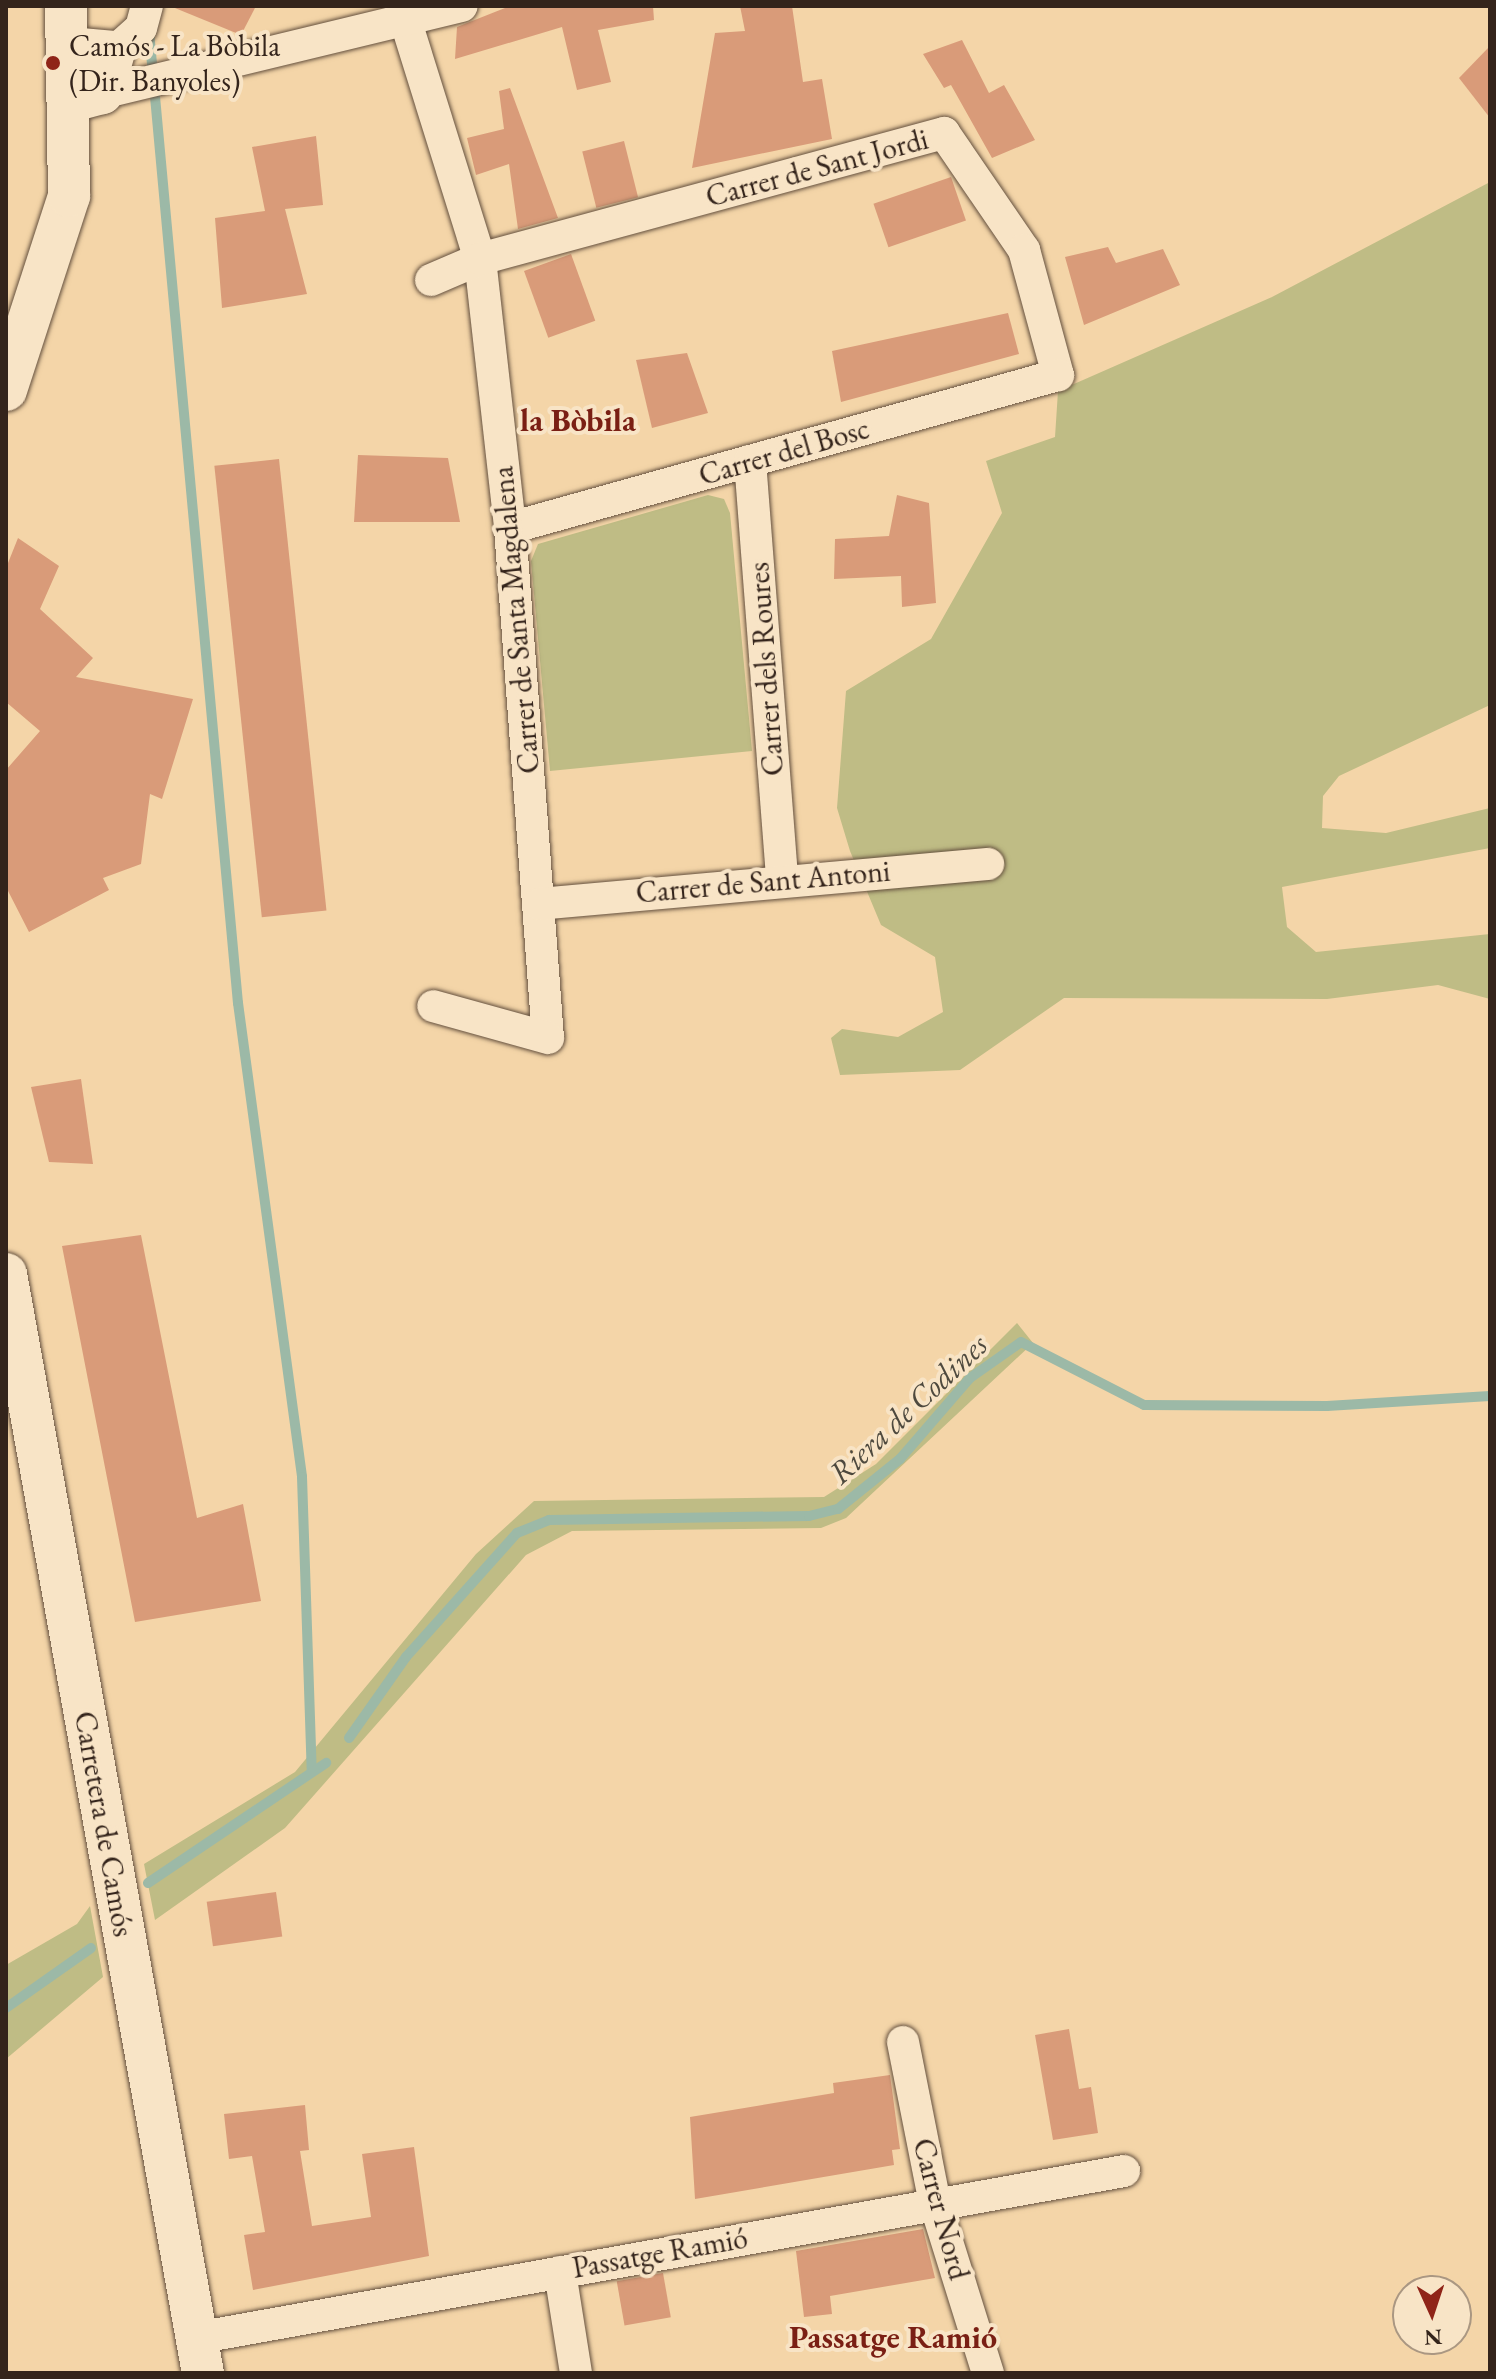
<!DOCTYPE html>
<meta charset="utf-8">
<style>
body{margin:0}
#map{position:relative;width:1496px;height:2379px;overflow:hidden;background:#f4d5a8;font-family:"EB Garamond",serif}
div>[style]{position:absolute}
.green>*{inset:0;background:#bfbc85}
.stream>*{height:10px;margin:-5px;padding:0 5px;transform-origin:5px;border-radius:5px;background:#9cb9a7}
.building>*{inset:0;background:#d99b79;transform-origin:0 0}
.roads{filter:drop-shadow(0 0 2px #64503e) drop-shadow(0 0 2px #64503e)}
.minor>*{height:32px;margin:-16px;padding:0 16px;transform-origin:16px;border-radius:16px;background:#f8e4c6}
.tertiary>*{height:42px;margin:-21px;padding:0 21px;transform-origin:21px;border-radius:21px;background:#f8e4c6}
.dots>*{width:22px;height:22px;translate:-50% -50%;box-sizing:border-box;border:4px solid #f8e4c6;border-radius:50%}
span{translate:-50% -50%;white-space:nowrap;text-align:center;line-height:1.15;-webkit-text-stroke:8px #f8e4c6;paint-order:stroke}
.poi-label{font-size:30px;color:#34241b}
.left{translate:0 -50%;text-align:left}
.street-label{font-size:30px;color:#34241b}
.neighbourhood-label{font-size:32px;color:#7a1f14;font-weight:700}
.water-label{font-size:32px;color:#4e493e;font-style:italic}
.frame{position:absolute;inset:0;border:8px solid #34241b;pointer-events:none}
.north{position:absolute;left:1392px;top:2275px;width:80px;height:80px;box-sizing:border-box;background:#f8e4c6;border:2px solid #aa9782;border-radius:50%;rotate:177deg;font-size:22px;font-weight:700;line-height:32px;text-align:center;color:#34241b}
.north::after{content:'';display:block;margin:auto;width:28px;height:36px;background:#8f2418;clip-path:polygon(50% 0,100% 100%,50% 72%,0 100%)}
</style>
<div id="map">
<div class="green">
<i style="clip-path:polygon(1490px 182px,1490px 705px,1339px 776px,1323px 796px,1322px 828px,1386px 833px,1490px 808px,1490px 848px,1282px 887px,1287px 927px,1316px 952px,1490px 934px,1490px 999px,1438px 985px,1327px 999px,1064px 998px,960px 1070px,840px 1075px,831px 1038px,842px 1029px,898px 1037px,943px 1012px,935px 957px,881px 925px,850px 851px,837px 808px,846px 691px,931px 639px,1002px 513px,986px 461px,1055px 437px,1058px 391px,1272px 297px)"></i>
<i style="clip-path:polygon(708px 495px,724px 499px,730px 513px,752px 751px,550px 771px,531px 561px,538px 544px)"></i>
<i style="clip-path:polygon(1017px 1323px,1033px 1343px,846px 1518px,821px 1528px,572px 1531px,526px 1555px,285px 1828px,155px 1920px,144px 1864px,295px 1772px,476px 1554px,534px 1501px,824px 1497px,876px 1464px)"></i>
<i style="clip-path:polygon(90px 1906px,103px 1977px,6px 2059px,6px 1965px,77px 1924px)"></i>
</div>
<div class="stream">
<i style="left:149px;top:31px;width:976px;rotate:84.77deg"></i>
<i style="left:238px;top:1003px;width:478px;rotate:82.3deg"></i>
<i style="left:302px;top:1477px;width:295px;rotate:88.1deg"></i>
<i style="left:349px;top:1738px;width:99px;rotate:-54.9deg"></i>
<i style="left:406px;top:1657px;width:166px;rotate:-48.2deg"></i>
<i style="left:517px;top:1533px;width:35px;rotate:-22deg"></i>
<i style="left:549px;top:1520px;width:260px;rotate:-0.9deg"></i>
<i style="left:809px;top:1516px;width:30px;rotate:-14deg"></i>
<i style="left:838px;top:1509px;width:80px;rotate:-38.9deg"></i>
<i style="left:900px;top:1459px;width:107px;rotate:-49.2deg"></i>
<i style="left:970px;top:1378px;width:62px;rotate:-35.2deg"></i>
<i style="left:1021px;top:1342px;width:138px;rotate:27.1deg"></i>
<i style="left:1144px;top:1405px;width:183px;rotate:0.3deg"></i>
<i style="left:1327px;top:1406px;width:163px;rotate:-3.5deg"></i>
<i style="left:148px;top:1883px;width:215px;rotate:-34deg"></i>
<i style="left:6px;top:2008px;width:104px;rotate:-35.2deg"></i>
</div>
<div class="building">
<i style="clip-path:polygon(170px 6px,256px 6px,241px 35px)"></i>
<i style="clip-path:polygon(510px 6px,653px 6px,654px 20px,598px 30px,611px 82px,577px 90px,562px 27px,455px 59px,457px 27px)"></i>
<i style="clip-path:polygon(740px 6px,792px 6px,803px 82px,822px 79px,832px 139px,692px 168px,715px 33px,745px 31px)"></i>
<i style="clip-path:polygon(962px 40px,989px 93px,1004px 85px,1035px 140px,992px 158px,951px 85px,944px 88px,923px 54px)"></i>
<i style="clip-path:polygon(1490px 46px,1490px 118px,1459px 78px)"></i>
<i style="clip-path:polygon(510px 88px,558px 218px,518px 229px,509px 164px,476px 175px,467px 138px,504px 129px,499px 91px)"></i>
<i style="clip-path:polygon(316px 136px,323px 205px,285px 209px,307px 294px,222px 308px,215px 218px,265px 211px,252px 147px)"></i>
<i style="left:624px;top:141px;width:58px;height:43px;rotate:76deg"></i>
<i style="left:951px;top:177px;width:46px;height:82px;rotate:71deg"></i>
<i style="clip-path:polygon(1108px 247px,1116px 263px,1163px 249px,1180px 285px,1084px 325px,1065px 257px)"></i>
<i style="left:571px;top:254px;width:71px;height:50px;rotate:70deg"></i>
<i style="clip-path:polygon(1008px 313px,1019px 354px,841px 402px,832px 351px)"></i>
<i style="clip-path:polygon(687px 353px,708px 413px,652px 428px,636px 360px)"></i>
<i style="clip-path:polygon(358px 455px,448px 458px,460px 522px,354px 522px)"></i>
<i style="left:279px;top:459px;width:454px;height:65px;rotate:84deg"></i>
<i style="clip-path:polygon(897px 495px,929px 503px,936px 603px,902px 607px,901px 576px,834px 579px,835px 539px,889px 536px)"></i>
<i style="clip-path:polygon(18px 538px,59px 566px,40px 609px,93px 658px,76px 677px,193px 699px,162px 799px,150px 794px,141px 864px,103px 878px,109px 890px,29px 932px,6px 887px,6px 770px,40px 731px,6px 702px,6px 568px)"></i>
<i style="clip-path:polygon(81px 1079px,93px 1164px,49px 1162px,31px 1087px)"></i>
<i style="clip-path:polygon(141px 1235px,197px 1518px,243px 1504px,261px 1601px,135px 1622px,62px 1246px)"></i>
<i style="left:276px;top:1892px;width:45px;height:70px;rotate:82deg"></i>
<i style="clip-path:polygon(1069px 2029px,1079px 2089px,1091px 2087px,1098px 2133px,1053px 2140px,1035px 2035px)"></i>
<i style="clip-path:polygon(890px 2075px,900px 2149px,892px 2150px,894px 2165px,695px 2199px,690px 2117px,834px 2093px,833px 2083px)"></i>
<i style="clip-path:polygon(305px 2105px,309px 2150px,300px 2151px,312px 2226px,371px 2217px,362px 2154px,414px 2147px,429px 2256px,253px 2290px,244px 2235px,265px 2232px,252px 2156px,229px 2159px,224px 2114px)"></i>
<i style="clip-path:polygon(923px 2229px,935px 2278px,830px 2296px,832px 2314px,804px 2317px,796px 2251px)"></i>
<i style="left:663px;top:2273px;width:45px;height:47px;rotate:80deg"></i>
</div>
<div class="roads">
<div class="minor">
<i style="left:406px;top:22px;width:248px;rotate:72.7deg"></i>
<i style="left:480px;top:259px;width:271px;rotate:83.6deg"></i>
<i style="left:510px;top:528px;width:511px;rotate:85.74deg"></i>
<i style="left:548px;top:1038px;width:119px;rotate:-164.5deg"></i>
<i style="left:114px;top:52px;width:36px;rotate:-42deg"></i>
<i style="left:141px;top:28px;width:23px;rotate:-75deg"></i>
<i style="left:102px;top:93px;width:370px;rotate:-13.6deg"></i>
<i style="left:431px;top:280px;width:53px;rotate:-23.2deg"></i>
<i style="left:480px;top:259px;width:481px;rotate:-15.2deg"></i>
<i style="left:944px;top:133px;width:142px;rotate:55.6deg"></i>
<i style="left:1024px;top:250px;width:130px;rotate:74.8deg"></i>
<i style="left:1058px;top:375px;width:569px;rotate:164.4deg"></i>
<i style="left:750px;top:461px;width:417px;rotate:85.6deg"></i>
<i style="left:539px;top:904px;width:451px;rotate:-5.1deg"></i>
<i style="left:903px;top:2042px;width:164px;rotate:78.8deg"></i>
<i style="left:935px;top:2203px;width:178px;rotate:72.7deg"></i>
<i style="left:560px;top:2272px;width:102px;rotate:81deg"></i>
<i style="left:196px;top:2338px;width:943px;rotate:-10.2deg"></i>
</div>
<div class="tertiary">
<i style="left:69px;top:48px;width:45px;rotate:5.1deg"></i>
<i style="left:114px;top:52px;width:43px;rotate:106.3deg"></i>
<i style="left:102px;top:93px;width:30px;rotate:165deg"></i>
<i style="left:6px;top:390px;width:204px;rotate:-72deg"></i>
<i style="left:69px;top:196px;width:190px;rotate:-90.9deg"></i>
<i style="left:6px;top:1274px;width:1117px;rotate:79.84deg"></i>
</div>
</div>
<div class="dots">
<i style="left:53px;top:63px;background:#8f2418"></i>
</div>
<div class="poi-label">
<span class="left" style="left:69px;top:63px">Camós - La Bòbila<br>(Dir. Banyoles)</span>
</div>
<div class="street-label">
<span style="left:817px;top:168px;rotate:-15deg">Carrer de Sant Jordi</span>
<span style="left:784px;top:452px;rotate:-16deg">Carrer del Bosc</span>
<span style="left:516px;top:620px;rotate:-95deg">Carrer de Santa Magdalena</span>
<span style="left:766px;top:669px;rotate:-94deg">Carrer dels Roures</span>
<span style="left:763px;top:882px;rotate:-5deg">Carrer de Sant Antoni</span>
<span style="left:104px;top:1824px;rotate:80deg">Carretera de Camós</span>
<span style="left:941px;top:2209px;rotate:75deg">Carrer Nord</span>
<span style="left:660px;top:2253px;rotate:-10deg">Passatge Ramió</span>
</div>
<div class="neighbourhood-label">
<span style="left:578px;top:420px">la Bòbila</span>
<span style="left:893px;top:2337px">Passatge Ramió</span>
</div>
<div class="water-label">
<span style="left:908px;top:1409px;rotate:-43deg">Riera de Codines</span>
</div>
<div class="frame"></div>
<div class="north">N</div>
</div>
